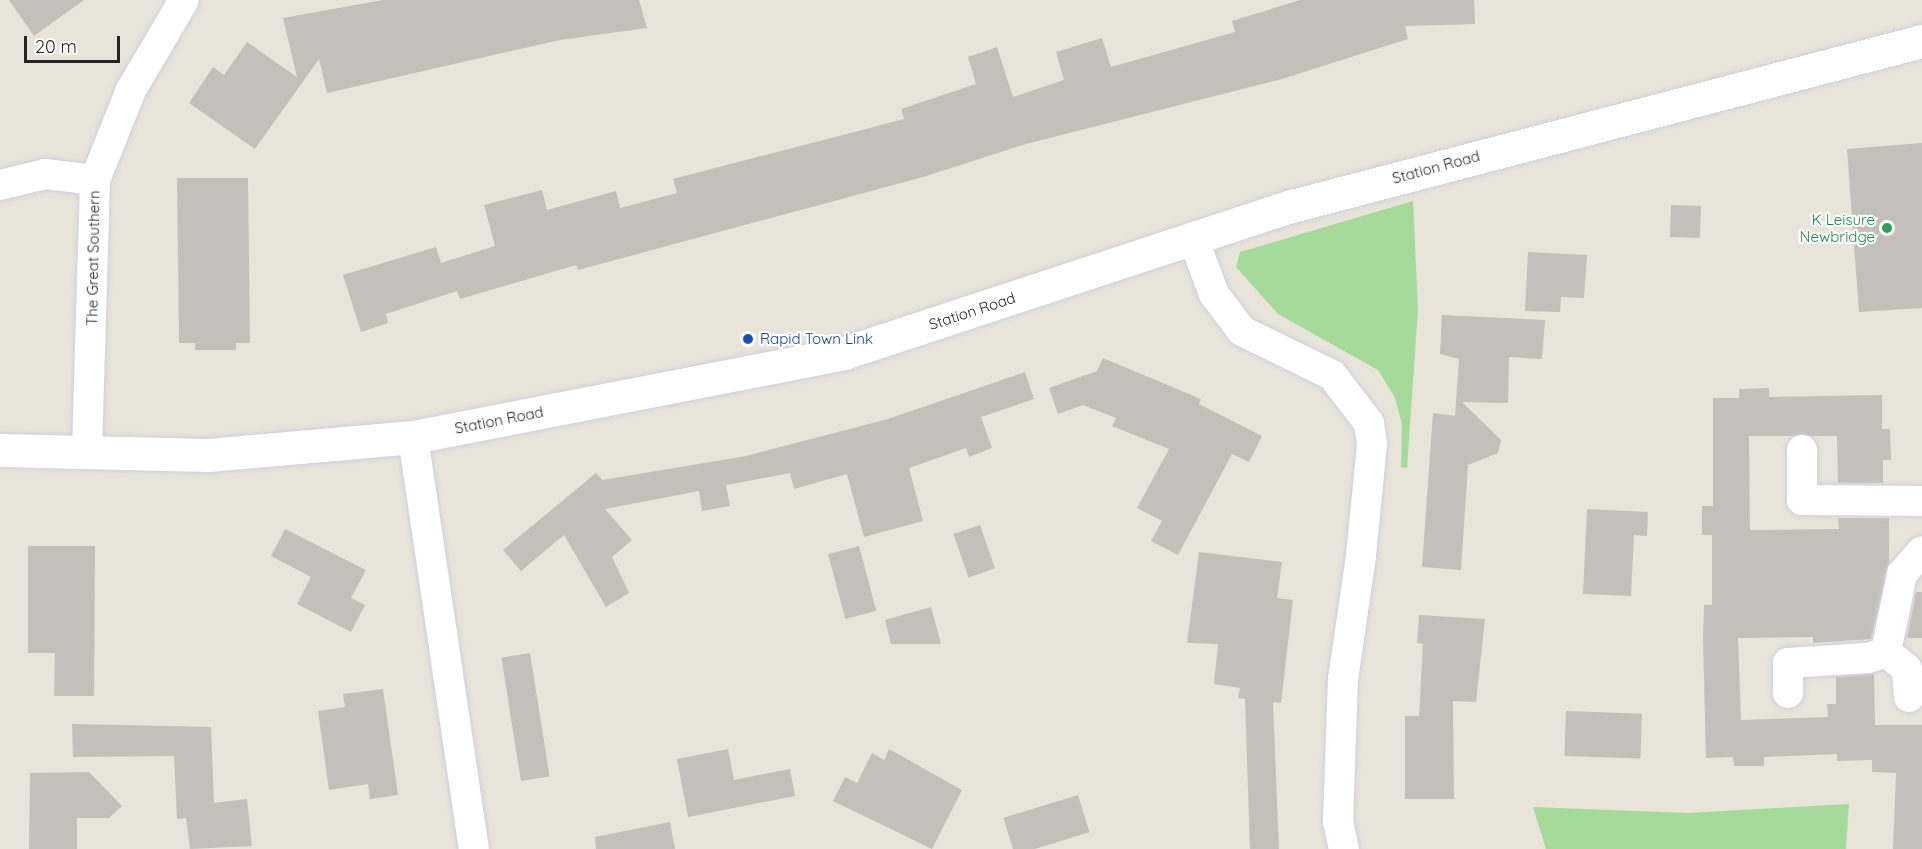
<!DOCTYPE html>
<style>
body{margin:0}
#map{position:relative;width:1922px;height:849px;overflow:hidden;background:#e8e4d9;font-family:Quicksand,sans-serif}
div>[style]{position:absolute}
.green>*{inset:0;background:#a5da9a}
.building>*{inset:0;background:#c3c0b9;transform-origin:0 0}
.roads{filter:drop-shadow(0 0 2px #cfcfde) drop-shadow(0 0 2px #cfcfde)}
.street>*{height:30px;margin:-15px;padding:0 15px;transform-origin:15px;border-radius:15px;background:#fff}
.secondary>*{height:33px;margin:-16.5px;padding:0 16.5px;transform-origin:16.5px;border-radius:16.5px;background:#fff}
.dots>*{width:16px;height:16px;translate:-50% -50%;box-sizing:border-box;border:3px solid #fff;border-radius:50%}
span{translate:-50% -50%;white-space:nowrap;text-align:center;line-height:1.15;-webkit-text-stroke:4.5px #fff;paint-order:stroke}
.street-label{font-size:15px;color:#262626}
.leisure-label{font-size:15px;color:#27864d}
.right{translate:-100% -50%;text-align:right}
.transit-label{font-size:15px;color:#164399}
.left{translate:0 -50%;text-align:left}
.scale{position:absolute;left:24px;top:36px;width:96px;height:27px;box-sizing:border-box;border:3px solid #262626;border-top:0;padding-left:8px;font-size:18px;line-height:21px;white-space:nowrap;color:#262626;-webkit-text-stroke:4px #fff;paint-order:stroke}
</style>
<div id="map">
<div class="green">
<i style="clip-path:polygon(1413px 201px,1418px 310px,1407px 468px,1401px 467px,1402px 424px,1395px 398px,1378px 370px,1278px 314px,1236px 267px,1240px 252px)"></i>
<i style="clip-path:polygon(1849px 804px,1846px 849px,1546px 849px,1533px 807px,1688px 813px)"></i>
</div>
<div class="building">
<i style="clip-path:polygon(9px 0,84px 0,34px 36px)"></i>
<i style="clip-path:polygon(383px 0,639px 0,647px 28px,560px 40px,327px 93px,319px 59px,255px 149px,189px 103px,213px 67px,224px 75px,247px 42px,297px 77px,283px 18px)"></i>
<i style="clip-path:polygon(1300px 0,1474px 0,1475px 24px,1405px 26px,1408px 39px,1282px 79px,1026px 144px,923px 177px,578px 270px,576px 265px,460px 299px,457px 291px,386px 314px,388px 323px,361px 332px,343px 275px,436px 247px,441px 263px,495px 246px,484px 205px,542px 190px,547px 210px,616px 191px,620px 208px,677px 193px,673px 179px,904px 119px,901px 109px,976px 84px,968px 57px,997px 47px,1013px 97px,1064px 80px,1056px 52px,1102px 38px,1111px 67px,1235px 32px,1232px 21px)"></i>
<i style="clip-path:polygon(1922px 143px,1922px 308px,1859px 312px,1847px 149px)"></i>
<i style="clip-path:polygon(177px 178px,248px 178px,250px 343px,236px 343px,236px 350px,195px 350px,195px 343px,179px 343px)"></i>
<i style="left:1671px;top:205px;width:30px;height:32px;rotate:2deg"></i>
<i style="clip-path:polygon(1528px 252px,1587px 255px,1584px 298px,1561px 297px,1560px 312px,1525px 311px)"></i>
<i style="clip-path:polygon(1442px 315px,1545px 320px,1542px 359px,1509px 357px,1508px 403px,1462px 402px,1501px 440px,1498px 453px,1468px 465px,1461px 570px,1422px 567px,1433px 413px,1455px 416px,1459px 359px,1440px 354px)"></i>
<i style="clip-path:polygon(1103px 358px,1201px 399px,1199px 404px,1262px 436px,1249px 462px,1232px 454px,1178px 555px,1151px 541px,1162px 521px,1137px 508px,1169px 449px,1112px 426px,1116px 418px,1083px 405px,1058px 414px,1049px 388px,1097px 371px)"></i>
<i style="clip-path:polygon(1025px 372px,1034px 399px,981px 417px,992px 448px,969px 457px,966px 448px,909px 468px,923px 521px,864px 537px,847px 474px,794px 489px,790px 473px,726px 485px,730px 506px,702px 511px,699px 491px,605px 509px,632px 540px,612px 557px,629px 593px,606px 607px,564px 535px,521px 571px,503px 550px,596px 473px,602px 480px,746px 456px,888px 419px)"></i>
<i style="clip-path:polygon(1769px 388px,1769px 397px,1882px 395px,1882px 429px,1890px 429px,1891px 460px,1883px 460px,1883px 483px,1838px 483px,1837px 436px,1749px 436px,1750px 530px,1839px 529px,1838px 518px,1889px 518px,1889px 563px,1871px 639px,1813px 643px,1813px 637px,1738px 638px,1741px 720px,1828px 717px,1827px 704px,1836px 704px,1836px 677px,1874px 674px,1875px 725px,1922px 725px,1922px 849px,1893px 849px,1896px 773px,1872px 772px,1872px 760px,1837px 761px,1837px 754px,1764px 757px,1764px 766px,1734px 766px,1733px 757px,1706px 758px,1703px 639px,1704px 605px,1712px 605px,1712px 535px,1702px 535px,1702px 506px,1713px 506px,1713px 398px,1739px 398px,1739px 389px)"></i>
<i style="clip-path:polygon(1587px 509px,1648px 512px,1647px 536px,1634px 535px,1631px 596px,1583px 594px)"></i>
<i style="left:980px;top:525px;width:46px;height:28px;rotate:71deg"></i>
<i style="clip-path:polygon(285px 529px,366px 570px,351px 598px,365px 605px,351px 632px,297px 604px,311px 577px,271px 556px)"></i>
<i style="clip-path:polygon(28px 546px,95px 546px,94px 696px,54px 696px,55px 653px,28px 653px)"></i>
<i style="left:859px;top:546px;width:67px;height:32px;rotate:75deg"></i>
<i style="clip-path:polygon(1199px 552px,1282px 562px,1277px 598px,1293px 600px,1281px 703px,1273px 702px,1279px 849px,1250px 849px,1245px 699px,1238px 698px,1240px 688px,1214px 684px,1218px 644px,1187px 643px)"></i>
<i style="clip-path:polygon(1916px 592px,1922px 592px,1922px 638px,1907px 638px)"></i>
<i style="clip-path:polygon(931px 607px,941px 644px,891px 644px,885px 620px)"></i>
<i style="clip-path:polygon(1419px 615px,1485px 619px,1476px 702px,1453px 701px,1454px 799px,1405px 799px,1405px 716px,1419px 716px,1423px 644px,1417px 643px)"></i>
<i style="left:530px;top:653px;width:125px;height:29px;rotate:81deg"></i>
<i style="clip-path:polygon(383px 689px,398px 795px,370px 799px,368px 784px,329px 790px,318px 711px,345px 707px,343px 694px)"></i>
<i style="left:1566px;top:711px;width:76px;height:45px;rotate:2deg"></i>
<i style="clip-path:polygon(72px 724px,211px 727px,214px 803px,247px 799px,252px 846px,190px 849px,186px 818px,177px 819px,174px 756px,73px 757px)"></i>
<i style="clip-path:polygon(728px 749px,734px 780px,790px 769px,795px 796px,688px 817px,677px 759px)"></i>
<i style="clip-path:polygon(889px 749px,962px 790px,932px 849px,833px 801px,845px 777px,857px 783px,872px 753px,884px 760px)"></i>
<i style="clip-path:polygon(89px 772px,122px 806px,109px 818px,77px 818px,77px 849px,29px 849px,30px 773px)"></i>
<i style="left:1078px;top:795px;width:39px;height:78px;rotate:73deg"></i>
<i style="clip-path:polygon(670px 822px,675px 849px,596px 849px,595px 837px)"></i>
</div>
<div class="roads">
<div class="street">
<i style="left:0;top:185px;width:46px;rotate:-13.7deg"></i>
<i style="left:45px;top:174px;width:50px;rotate:6.8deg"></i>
<i style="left:1193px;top:238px;width:60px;rotate:69.4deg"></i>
<i style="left:1214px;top:294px;width:46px;rotate:52.9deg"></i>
<i style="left:1242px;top:331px;width:100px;rotate:26.1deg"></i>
<i style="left:1332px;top:375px;width:61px;rotate:52.4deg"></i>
<i style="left:1369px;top:423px;width:22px;rotate:82deg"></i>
<i style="left:1372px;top:445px;width:112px;rotate:95.7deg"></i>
<i style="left:1361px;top:556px;width:124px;rotate:98.3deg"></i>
<i style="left:1343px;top:679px;width:142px;rotate:92deg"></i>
<i style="left:1338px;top:821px;width:29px;rotate:78deg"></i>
<i style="left:413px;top:437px;width:416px;rotate:81.6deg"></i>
<i style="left:1802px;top:450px;width:50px;rotate:90deg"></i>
<i style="left:1802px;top:500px;width:120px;rotate:0.5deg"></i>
<i style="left:87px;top:451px;width:271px;rotate:-88.3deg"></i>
<i style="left:95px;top:180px;width:97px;rotate:-68.2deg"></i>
<i style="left:131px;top:90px;width:104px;rotate:-59.5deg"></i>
<i style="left:1886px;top:652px;width:27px;rotate:39deg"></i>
<i style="left:1907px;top:669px;width:28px;rotate:86deg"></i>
<i style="left:1788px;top:693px;width:30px;rotate:-90deg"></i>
<i style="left:1788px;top:663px;width:80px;rotate:-3.6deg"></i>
<i style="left:1868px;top:658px;width:19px;rotate:-18deg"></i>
<i style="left:1886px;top:652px;width:80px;rotate:-78.4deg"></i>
<i style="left:1902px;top:574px;width:30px;rotate:-49deg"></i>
</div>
<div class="secondary">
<i style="left:0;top:450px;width:208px;rotate:1.4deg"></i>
<i style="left:208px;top:455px;width:206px;rotate:-5deg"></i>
<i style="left:413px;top:437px;width:439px;rotate:-11deg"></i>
<i style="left:844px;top:353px;width:472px;rotate:-18.2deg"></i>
<i style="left:1292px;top:206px;width:651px;rotate:-14.68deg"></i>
</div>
</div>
<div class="dots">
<i style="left:1887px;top:228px;background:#2e9e5b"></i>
<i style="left:748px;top:339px;background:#1a4fb4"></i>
</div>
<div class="street-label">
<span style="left:1436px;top:167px;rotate:-15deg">Station Road</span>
<span style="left:93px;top:258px;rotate:-89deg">The Great Southern</span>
<span style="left:972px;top:311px;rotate:-18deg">Station Road</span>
<span style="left:499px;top:420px;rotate:-11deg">Station Road</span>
</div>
<div class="leisure-label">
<span class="right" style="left:1875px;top:228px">K Leisure<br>Newbridge</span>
</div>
<div class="transit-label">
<span class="left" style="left:760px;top:339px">Rapid Town Link</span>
</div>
<div class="scale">20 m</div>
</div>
